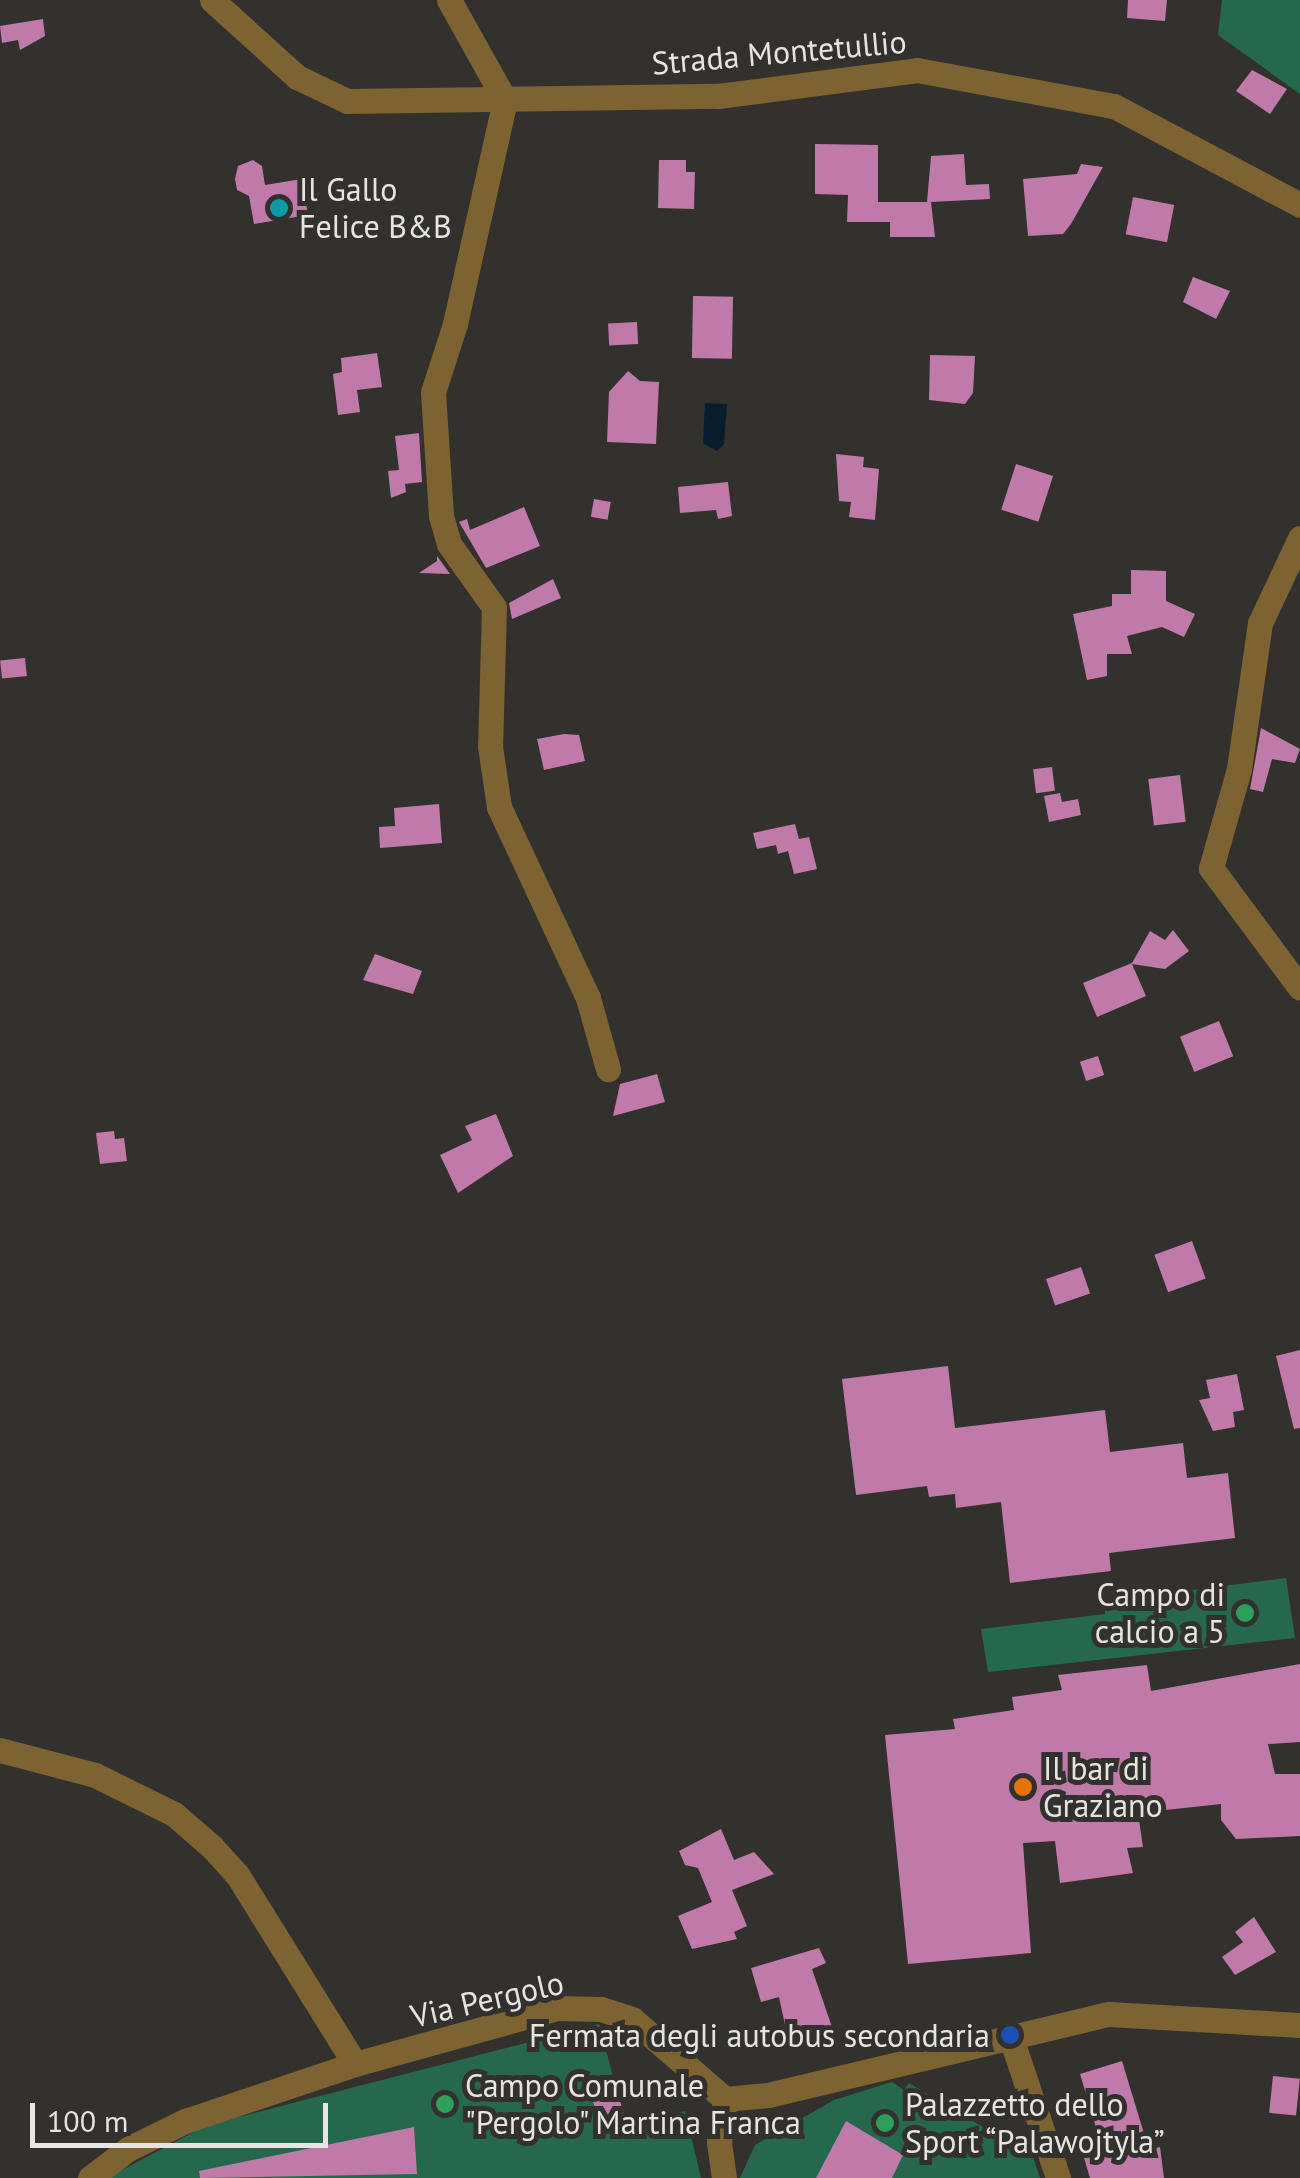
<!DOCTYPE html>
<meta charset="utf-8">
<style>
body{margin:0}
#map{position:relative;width:1300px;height:2178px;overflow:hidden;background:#33312d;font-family:"PT Sans",sans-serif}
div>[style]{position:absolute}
.green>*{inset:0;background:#26684d}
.water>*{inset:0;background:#081e2e}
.building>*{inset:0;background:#c07aaa;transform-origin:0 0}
.minor>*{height:25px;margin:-12.5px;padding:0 12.5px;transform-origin:12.5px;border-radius:12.5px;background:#7d6232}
.dots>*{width:28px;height:28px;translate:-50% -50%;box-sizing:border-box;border:5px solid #33312d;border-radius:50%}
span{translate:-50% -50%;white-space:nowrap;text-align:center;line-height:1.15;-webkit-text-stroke:10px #33312d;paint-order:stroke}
.street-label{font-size:32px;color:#e7e5e3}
.poi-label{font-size:32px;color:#e7e5e3}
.left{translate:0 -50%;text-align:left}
.right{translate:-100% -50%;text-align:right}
.scale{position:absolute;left:30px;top:2103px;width:298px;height:45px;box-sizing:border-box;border:5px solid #e7e5e3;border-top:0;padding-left:12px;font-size:30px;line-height:35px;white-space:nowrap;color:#e7e5e3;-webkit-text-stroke:8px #33312d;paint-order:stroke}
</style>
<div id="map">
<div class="green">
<i style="clip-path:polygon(1222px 0,1300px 0,1300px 94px,1218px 35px)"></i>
<i style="clip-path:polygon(1286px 1578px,1295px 1638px,988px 1672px,981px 1629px,1105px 1614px,1105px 1601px)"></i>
<i style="clip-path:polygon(599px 2024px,626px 2125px,685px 2111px,701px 2178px,107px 2178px,207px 2125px)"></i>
<i style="clip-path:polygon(892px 2082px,904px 2090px,909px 2083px,1033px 2157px,1040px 2178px,740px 2178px,755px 2145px,834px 2100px)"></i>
</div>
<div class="water">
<i style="clip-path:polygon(705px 403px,727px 404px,724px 444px,717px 451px,703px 443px)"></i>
</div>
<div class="building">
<i style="clip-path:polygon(1128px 0,1167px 0,1165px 21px,1127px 18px)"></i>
<i style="clip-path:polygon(43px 19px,45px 36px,20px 50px,18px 40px,2px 43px,0 26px)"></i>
<i style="clip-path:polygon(1252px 70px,1287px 89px,1270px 114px,1236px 91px)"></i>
<i style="clip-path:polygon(815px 144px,878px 145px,878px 202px,927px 202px,931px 156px,964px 154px,966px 185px,989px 184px,990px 199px,931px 202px,935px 237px,890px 237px,890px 222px,847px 222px,848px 195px,815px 194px)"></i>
<i style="clip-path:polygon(253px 160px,262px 166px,265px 185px,302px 179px,308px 215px,254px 224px,249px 196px,237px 190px,235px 179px,238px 166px)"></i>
<i style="clip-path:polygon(659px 160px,686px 160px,686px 172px,695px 172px,694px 209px,658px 208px)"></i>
<i style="clip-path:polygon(1081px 164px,1103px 167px,1071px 224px,1063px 234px,1028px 236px,1023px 179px,1077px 174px)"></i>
<i style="left:1133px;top:197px;width:42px;height:38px;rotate:11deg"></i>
<i style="clip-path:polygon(1193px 277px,1230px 291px,1216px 319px,1183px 302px)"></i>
<i style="left:693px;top:296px;width:40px;height:62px;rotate:1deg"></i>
<i style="left:637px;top:322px;width:22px;height:29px;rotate:87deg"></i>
<i style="clip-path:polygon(377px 353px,382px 387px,357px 390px,360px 412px,338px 415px,333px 374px,342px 372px,341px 358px)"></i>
<i style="clip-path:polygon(930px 355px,975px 356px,973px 393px,965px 404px,929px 400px)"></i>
<i style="clip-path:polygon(628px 371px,640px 381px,659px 382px,656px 444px,607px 442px,609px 392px)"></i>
<i style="clip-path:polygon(419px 433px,422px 482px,405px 484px,406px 492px,391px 498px,388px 471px,399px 470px,395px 436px)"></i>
<i style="clip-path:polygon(836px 454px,864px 457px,863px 467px,879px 469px,875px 520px,849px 517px,851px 502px,839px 501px)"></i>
<i style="left:1016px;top:464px;width:39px;height:48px;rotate:18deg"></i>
<i style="clip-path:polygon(728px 482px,732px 516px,718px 519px,716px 510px,680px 513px,678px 487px)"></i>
<i style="left:594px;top:499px;width:17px;height:18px;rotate:10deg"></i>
<i style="clip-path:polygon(524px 507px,540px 546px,486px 568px,459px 522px,467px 519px,470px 530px)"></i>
<i style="clip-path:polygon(437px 556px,450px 574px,419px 573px,437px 561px)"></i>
<i style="clip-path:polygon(1131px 570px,1166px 571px,1166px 601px,1195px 614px,1184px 637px,1162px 627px,1127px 636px,1132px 654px,1107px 654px,1107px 676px,1087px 680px,1073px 614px,1112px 606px,1112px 594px,1131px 594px)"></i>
<i style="clip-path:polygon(553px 579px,561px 598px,512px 619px,509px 603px)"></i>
<i style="left:25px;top:658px;width:18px;height:25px;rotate:84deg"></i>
<i style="clip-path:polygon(1261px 728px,1300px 749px,1295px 763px,1272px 759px,1263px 792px,1250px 789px)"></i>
<i style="clip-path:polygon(564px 734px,579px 735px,585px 761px,544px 770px,537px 739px)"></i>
<i style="left:1052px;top:767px;width:24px;height:19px;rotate:83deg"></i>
<i style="left:1180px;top:775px;width:47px;height:32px;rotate:83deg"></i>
<i style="clip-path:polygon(1060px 793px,1062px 802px,1078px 799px,1081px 815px,1049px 822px,1044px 796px)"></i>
<i style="clip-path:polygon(439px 804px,442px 843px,380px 848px,379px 827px,395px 826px,394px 808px)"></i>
<i style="clip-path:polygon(795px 824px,799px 839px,809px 837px,817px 869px,794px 874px,788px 851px,778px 854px,776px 845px,757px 849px,753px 833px)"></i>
<i style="clip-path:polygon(1173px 930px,1189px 951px,1165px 969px,1132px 964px,1146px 996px,1097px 1017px,1083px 983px,1132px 963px,1150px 931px,1165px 940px)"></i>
<i style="clip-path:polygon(375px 954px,422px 971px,413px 994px,363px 980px)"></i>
<i style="left:1219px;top:1021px;width:38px;height:42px;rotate:68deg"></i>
<i style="left:1098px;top:1056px;width:20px;height:19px;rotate:72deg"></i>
<i style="clip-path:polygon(657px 1074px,665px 1102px,613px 1116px,620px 1084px)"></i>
<i style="clip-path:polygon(496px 1114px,513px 1156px,458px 1193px,440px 1155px,472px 1140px,465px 1126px)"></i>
<i style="clip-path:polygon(114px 1131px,115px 1139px,124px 1138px,127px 1161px,100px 1164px,96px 1133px)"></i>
<i style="left:1192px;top:1241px;width:40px;height:40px;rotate:70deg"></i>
<i style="left:1081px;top:1267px;width:28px;height:37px;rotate:71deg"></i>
<i style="clip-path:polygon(1300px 1350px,1300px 1428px,1294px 1429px,1276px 1356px)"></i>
<i style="clip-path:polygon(948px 1366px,955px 1428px,1105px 1410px,1110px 1452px,1183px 1443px,1187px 1478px,1228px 1473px,1235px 1538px,1109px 1553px,1111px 1571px,1010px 1583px,1001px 1502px,956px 1508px,955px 1494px,929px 1497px,927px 1486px,856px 1495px,842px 1379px)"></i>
<i style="clip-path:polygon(1237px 1374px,1244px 1410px,1233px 1412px,1235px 1427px,1213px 1431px,1199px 1400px,1210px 1398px,1206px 1380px)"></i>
<i style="clip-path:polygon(1300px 1664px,1300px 1742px,1268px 1744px,1275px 1774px,1300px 1774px,1300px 1836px,1236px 1839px,1221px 1820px,1221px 1804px,1138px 1813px,1143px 1847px,1127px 1848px,1133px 1873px,1060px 1883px,1055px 1841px,1023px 1843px,1031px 1953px,908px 1964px,885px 1735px,955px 1729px,953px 1719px,1014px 1710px,1012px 1697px,1062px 1690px,1058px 1675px,1147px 1665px,1151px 1691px)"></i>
<i style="clip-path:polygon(721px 1829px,734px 1860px,754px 1852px,774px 1874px,732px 1890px,747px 1926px,734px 1932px,737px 1939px,692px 1949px,678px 1916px,712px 1902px,698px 1868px,685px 1865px,679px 1851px)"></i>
<i style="clip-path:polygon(1254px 1917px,1276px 1952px,1235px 1975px,1222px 1957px,1243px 1942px,1235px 1932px)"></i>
<i style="clip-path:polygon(819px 1948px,826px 1963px,812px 1969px,832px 2027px,822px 2035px,788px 2039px,779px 1997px,761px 2002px,751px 1968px)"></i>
<i style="clip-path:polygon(1122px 2061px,1149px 2150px,1160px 2147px,1164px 2178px,1090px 2178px,1084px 2158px,1103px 2151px,1080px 2074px)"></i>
<i style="left:1273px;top:2076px;width:27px;height:37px;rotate:6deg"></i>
<i style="left:616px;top:2087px;width:40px;height:26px;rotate:74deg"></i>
<i style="clip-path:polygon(846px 2121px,903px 2155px,892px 2178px,816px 2178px)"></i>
<i style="clip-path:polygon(414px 2127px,417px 2174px,200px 2178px,199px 2171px)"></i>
</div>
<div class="minor">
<i style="left:212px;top:0;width:115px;rotate:42.2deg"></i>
<i style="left:297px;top:77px;width:55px;rotate:25.6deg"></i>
<i style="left:347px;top:101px;width:371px;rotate:-0.8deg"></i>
<i style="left:718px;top:96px;width:201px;rotate:-7.4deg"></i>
<i style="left:917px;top:70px;width:200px;rotate:10.4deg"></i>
<i style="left:1114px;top:106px;width:211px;rotate:28deg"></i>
<i style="left:449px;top:0;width:115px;rotate:60.8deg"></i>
<i style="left:505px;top:100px;width:230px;rotate:102.6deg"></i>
<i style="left:455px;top:324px;width:71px;rotate:107.9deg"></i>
<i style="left:433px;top:392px;width:124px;rotate:86.3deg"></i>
<i style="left:441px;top:516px;width:29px;rotate:74deg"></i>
<i style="left:449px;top:544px;width:77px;rotate:54.5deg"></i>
<i style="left:494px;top:607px;width:139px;rotate:91.6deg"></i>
<i style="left:490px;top:746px;width:62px;rotate:81.6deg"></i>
<i style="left:499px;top:807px;width:211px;rotate:65deg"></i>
<i style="left:588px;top:998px;width:74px;rotate:74.3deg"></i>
<i style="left:1300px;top:538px;width:94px;rotate:115.2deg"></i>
<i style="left:1260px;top:623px;width:148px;rotate:98.2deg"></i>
<i style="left:1239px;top:769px;width:103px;rotate:105.8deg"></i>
<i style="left:1211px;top:868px;width:149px;rotate:53.4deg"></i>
<i style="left:0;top:1750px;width:98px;rotate:14.7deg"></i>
<i style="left:95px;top:1775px;width:88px;rotate:26.3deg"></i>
<i style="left:174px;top:1814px;width:50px;rotate:41deg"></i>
<i style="left:212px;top:1847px;width:39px;rotate:48deg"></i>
<i style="left:238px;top:1876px;width:221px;rotate:58.1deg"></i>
<i style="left:1010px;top:2035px;width:151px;rotate:71.4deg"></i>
<i style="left:90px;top:2178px;width:48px;rotate:-37.3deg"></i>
<i style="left:128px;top:2149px;width:64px;rotate:-26.2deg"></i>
<i style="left:185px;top:2121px;width:179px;rotate:-18.5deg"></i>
<i style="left:355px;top:2064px;width:210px;rotate:-15.5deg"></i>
<i style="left:557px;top:2008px;width:44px;rotate:1.3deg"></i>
<i style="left:601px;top:2009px;width:33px;rotate:18deg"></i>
<i style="left:632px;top:2019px;width:123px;rotate:40.7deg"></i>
<i style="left:725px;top:2099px;width:43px;rotate:-5.3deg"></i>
<i style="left:768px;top:2095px;width:350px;rotate:-13.4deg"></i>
<i style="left:1109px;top:2014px;width:191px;rotate:3.3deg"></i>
<i style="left:724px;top:2178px;width:36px;rotate:-98deg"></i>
<i style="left:719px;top:2142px;width:43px;rotate:-82.1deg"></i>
</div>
<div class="dots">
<i style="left:279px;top:208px;background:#0f9aa8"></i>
<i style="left:1245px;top:1613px;background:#2e9e5b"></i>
<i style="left:1023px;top:1787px;background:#e8710a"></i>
<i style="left:1010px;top:2035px;background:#1a4fb4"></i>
<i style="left:445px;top:2104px;background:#2e9e5b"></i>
<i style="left:885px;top:2123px;background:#2e9e5b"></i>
</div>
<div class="street-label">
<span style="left:779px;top:52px;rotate:-5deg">Strada Montetullio</span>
<span style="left:487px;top:1999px;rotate:-13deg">Via Pergolo</span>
</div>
<div class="poi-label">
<span class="left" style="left:299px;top:208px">Il Gallo<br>Felice B&amp;B</span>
<span class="right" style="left:1225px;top:1613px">Campo di<br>calcio a 5</span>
<span class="left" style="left:1043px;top:1787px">Il bar di<br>Graziano</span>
<span class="right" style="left:990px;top:2035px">Fermata degli autobus secondaria</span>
<span class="left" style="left:465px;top:2104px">Campo Comunale<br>"Pergolo" Martina Franca</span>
<span class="left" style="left:905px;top:2123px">Palazzetto dello<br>Sport “Palawojtyla”</span>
</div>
<div class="scale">100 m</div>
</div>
